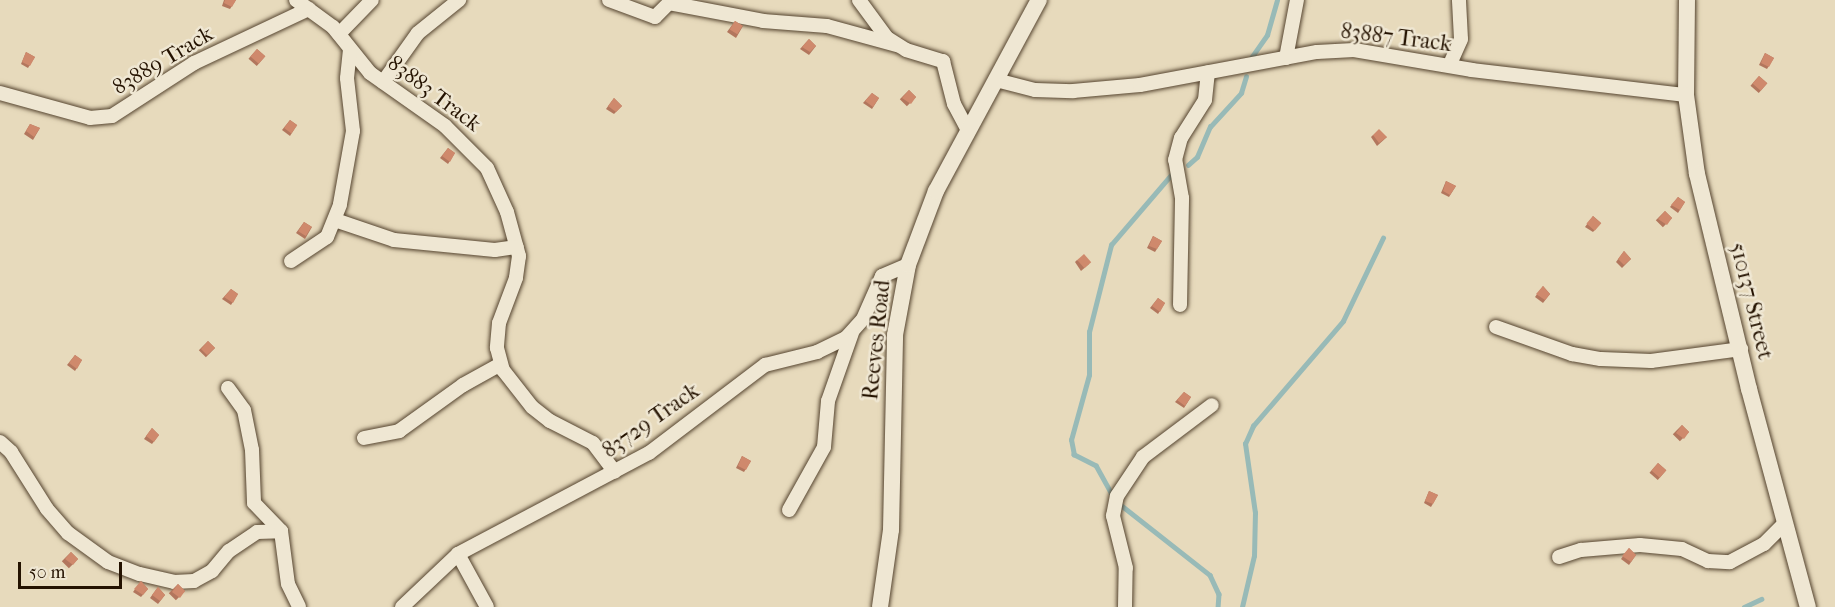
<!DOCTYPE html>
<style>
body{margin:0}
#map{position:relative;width:1835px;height:607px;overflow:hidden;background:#e7dabc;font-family:"IM FELL French Canon",serif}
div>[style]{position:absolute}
.stream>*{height:4.5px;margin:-2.25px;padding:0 2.25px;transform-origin:2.25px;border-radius:2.25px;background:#98bab7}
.roads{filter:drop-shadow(0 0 2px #55442f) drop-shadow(0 0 2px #55442f)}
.minor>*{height:14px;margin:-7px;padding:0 7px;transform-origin:7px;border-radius:7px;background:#efe7d3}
.tertiary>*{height:16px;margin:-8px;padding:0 8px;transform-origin:8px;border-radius:8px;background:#efe7d3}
.wall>*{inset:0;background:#b2765d;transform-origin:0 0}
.building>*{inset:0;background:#cf896c;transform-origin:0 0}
span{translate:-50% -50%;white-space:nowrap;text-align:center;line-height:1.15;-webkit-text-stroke:5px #efe7d3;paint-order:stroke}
.street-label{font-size:22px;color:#241200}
.scale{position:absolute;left:18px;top:562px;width:104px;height:27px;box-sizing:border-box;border:3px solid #241200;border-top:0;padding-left:8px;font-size:18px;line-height:21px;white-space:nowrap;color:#241200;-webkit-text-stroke:4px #efe7d3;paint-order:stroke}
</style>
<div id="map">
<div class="stream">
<i style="left:1251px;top:58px;width:28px;rotate:-55deg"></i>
<i style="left:1267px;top:35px;width:36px;rotate:-74deg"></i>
<i style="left:1188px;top:165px;width:12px;rotate:-42deg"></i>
<i style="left:1197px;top:157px;width:33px;rotate:-67deg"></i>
<i style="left:1210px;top:127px;width:46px;rotate:-47.6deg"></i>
<i style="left:1241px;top:93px;width:17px;rotate:-73deg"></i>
<i style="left:1113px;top:497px;width:35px;rotate:-119deg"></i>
<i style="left:1096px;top:466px;width:25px;rotate:-153deg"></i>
<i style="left:1074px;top:455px;width:15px;rotate:-101deg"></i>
<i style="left:1071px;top:440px;width:67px;rotate:-74.5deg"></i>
<i style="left:1089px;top:375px;width:43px;rotate:-90deg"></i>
<i style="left:1089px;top:332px;width:90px;rotate:-75.8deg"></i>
<i style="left:1111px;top:245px;width:92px;rotate:-49.4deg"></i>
<i style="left:1121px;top:505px;width:113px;rotate:38.2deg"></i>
<i style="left:1210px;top:575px;width:21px;rotate:65deg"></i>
<i style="left:1219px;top:594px;width:13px;rotate:94deg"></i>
<i style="left:1242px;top:607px;width:52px;rotate:-76.8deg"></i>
<i style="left:1254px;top:556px;width:43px;rotate:-88.7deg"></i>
<i style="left:1255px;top:513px;width:70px;rotate:-98.2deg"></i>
<i style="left:1245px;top:444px;width:20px;rotate:-66deg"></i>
<i style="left:1253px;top:426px;width:138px;rotate:-49.4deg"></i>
<i style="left:1343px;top:321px;width:92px;rotate:-64.3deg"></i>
<i style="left:1744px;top:607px;width:19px;rotate:-25deg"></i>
</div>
<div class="roads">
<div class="minor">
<i style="left:296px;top:0;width:46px;rotate:36.1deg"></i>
<i style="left:333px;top:27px;width:59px;rotate:51.2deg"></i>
<i style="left:370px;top:73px;width:92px;rotate:35.2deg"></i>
<i style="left:445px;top:126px;width:59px;rotate:45deg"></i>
<i style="left:487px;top:168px;width:48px;rotate:65.6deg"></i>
<i style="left:507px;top:212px;width:46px;rotate:74.7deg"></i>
<i style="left:519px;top:256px;width:22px;rotate:98deg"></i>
<i style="left:516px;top:278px;width:48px;rotate:110.7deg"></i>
<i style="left:499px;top:323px;width:25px;rotate:95deg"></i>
<i style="left:497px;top:348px;width:23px;rotate:75deg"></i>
<i style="left:503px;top:370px;width:47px;rotate:51.9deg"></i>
<i style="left:532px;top:407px;width:23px;rotate:38deg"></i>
<i style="left:550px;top:421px;width:48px;rotate:27.1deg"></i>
<i style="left:593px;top:443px;width:36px;rotate:53deg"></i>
<i style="left:609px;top:0;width:49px;rotate:20.3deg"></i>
<i style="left:655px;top:17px;width:20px;rotate:-45deg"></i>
<i style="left:669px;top:3px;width:96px;rotate:10.8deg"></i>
<i style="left:763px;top:21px;width:64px;rotate:4.5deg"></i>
<i style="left:827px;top:26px;width:73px;rotate:15.2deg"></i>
<i style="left:859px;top:0;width:47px;rotate:53.6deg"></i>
<i style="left:887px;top:38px;width:22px;rotate:32deg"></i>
<i style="left:906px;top:50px;width:39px;rotate:17deg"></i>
<i style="left:943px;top:61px;width:44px;rotate:75.7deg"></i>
<i style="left:954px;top:104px;width:30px;rotate:62deg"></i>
<i style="left:339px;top:34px;width:47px;rotate:-45.9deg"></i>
<i style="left:1286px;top:58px;width:59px;rotate:-79.3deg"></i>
<i style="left:1450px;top:64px;width:27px;rotate:-66deg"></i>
<i style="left:1461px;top:39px;width:39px;rotate:-93deg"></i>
<i style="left:996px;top:80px;width:40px;rotate:14.4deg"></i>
<i style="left:1035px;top:90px;width:38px;rotate:2deg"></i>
<i style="left:1073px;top:91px;width:67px;rotate:-5.1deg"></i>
<i style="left:1140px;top:85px;width:180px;rotate:-10.6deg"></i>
<i style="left:1317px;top:52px;width:37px;rotate:-3deg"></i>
<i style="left:1354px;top:50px;width:120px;rotate:9.6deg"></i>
<i style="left:1472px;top:70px;width:215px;rotate:6.7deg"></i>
<i style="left:383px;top:82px;width:60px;rotate:-54.5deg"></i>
<i style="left:418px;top:33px;width:53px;rotate:-38.8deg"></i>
<i style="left:0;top:93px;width:93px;rotate:15.5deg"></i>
<i style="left:90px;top:118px;width:22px;rotate:-5deg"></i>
<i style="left:112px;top:116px;width:98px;rotate:-32.9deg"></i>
<i style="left:194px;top:63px;width:127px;rotate:-25.2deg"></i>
<i style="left:335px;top:220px;width:62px;rotate:18.7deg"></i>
<i style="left:394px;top:240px;width:101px;rotate:5.7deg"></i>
<i style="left:495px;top:250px;width:22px;rotate:-8deg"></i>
<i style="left:291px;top:261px;width:43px;rotate:-33.7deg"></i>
<i style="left:327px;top:237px;width:35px;rotate:-68deg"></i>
<i style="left:340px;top:204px;width:74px;rotate:-79.9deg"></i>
<i style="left:353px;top:131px;width:53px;rotate:-96.5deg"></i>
<i style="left:347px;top:78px;width:29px;rotate:-84deg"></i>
<i style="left:1180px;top:305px;width:107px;rotate:-88.9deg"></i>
<i style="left:1182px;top:198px;width:39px;rotate:-100deg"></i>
<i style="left:1175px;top:160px;width:23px;rotate:-75deg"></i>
<i style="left:1181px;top:138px;width:45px;rotate:-57.7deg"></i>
<i style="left:1205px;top:100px;width:28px;rotate:-84deg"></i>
<i style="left:1496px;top:327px;width:81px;rotate:19.6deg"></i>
<i style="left:1572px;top:354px;width:29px;rotate:10deg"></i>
<i style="left:1601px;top:359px;width:50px;rotate:2.3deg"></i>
<i style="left:1651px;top:361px;width:91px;rotate:-7.6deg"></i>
<i style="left:228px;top:388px;width:27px;rotate:54deg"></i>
<i style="left:244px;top:410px;width:41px;rotate:78.7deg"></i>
<i style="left:252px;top:450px;width:53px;rotate:87.8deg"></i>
<i style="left:254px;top:503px;width:39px;rotate:46deg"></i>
<i style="left:364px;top:438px;width:36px;rotate:-11deg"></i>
<i style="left:399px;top:431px;width:79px;rotate:-35.7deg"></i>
<i style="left:463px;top:385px;width:43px;rotate:-28.9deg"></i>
<i style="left:0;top:442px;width:15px;rotate:42deg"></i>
<i style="left:11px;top:452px;width:67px;rotate:57.7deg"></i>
<i style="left:47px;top:509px;width:32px;rotate:49deg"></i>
<i style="left:68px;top:533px;width:49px;rotate:35.9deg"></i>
<i style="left:108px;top:562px;width:34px;rotate:21deg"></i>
<i style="left:140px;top:574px;width:35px;rotate:13deg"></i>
<i style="left:174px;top:582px;width:20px;rotate:-3deg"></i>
<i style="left:194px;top:581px;width:21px;rotate:-29deg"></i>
<i style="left:212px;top:571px;width:26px;rotate:-50deg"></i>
<i style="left:229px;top:551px;width:34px;rotate:-34deg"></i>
<i style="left:257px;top:532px;width:24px;rotate:-2deg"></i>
<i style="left:281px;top:531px;width:53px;rotate:82.5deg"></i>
<i style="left:288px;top:584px;width:25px;rotate:64deg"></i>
<i style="left:789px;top:510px;width:72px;rotate:-60.9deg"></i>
<i style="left:824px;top:447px;width:46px;rotate:-85deg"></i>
<i style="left:828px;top:401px;width:72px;rotate:-70.6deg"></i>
<i style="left:458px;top:554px;width:60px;rotate:61.3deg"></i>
<i style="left:1559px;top:557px;width:23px;rotate:-18deg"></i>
<i style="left:1581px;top:550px;width:59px;rotate:-4.8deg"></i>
<i style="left:1640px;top:545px;width:42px;rotate:5.4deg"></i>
<i style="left:1682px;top:549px;width:29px;rotate:25deg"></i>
<i style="left:1708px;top:561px;width:22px;rotate:3deg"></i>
<i style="left:1730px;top:562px;width:38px;rotate:-28deg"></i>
<i style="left:1764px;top:544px;width:30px;rotate:-45deg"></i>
<i style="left:402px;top:607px;width:77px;rotate:-43.4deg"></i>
<i style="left:458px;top:554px;width:216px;rotate:-27.9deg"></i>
<i style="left:649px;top:453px;width:146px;rotate:-37.2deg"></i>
<i style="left:765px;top:365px;width:54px;rotate:-14deg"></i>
<i style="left:817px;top:352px;width:32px;rotate:-26deg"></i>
<i style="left:846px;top:338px;width:25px;rotate:-48deg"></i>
<i style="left:863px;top:319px;width:47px;rotate:-66.2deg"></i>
<i style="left:882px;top:276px;width:28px;rotate:-23deg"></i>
<i style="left:1125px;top:607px;width:39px;rotate:-89deg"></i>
<i style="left:1126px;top:568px;width:54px;rotate:-104deg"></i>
<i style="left:1113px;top:516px;width:20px;rotate:-79deg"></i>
<i style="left:1117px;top:496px;width:47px;rotate:-56.3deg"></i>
<i style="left:1143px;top:457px;width:86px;rotate:-37deg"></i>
</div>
<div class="tertiary">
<i style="left:1687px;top:0;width:95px;rotate:90.6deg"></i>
<i style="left:1686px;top:95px;width:80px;rotate:82.1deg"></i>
<i style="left:1697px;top:174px;width:221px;rotate:76.4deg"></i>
<i style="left:1749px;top:389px;width:226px;rotate:74.9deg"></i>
<i style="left:880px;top:607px;width:78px;rotate:-81.9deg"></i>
<i style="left:891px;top:530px;width:195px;rotate:-88.8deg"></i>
<i style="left:895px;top:335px;width:71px;rotate:-79.5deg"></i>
<i style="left:908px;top:265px;width:79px;rotate:-69.3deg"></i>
<i style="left:936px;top:191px;width:217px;rotate:-61.7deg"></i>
</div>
</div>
<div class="wall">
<i style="clip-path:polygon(224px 0,236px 0,230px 9px,222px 6px)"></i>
<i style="clip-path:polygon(735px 21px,743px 26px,736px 38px,727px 32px)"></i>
<i style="clip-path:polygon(809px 39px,816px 46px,809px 55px,800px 49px)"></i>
<i style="left:257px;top:49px;width:11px;height:13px;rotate:41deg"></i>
<i style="clip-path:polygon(26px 52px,35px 57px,28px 68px,21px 64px)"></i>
<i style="clip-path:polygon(1765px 53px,1774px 58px,1767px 69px,1759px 65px)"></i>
<i style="clip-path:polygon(411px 69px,418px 74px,412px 85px,403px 79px)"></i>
<i style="left:1759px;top:76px;width:11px;height:13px;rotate:41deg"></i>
<i style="left:909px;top:90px;width:10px;height:13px;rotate:45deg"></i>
<i style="clip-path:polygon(872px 93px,879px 98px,872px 109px,863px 103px)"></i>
<i style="clip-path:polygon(614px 98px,622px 106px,614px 114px,606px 109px)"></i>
<i style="clip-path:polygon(290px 120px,297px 125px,290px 136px,282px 130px)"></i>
<i style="clip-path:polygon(30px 124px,40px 128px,33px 140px,24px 134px)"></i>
<i style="clip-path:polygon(1373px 135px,1387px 137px,1377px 146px,1371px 137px)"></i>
<i style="clip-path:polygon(448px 148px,455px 153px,448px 164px,440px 158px)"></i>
<i style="clip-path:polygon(1446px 181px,1456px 186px,1449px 197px,1441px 193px)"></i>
<i style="clip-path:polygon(1678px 197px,1685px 202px,1678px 213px,1670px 207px)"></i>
<i style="left:1665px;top:211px;width:10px;height:13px;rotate:45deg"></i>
<i style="clip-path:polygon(1593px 216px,1601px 223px,1593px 232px,1585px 227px)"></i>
<i style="clip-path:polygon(304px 222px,312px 227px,305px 239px,296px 233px)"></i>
<i style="clip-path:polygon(1153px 236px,1162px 241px,1155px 252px,1147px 248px)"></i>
<i style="clip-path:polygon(1624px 251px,1631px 259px,1622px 268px,1616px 262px)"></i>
<i style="clip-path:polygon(1077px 260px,1089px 264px,1081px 271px,1075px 262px)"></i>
<i style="clip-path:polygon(1543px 286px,1550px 294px,1543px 303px,1535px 297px)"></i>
<i style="clip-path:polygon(231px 289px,238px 294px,231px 305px,222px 299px)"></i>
<i style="clip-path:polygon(1158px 298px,1165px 303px,1158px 314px,1150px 308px)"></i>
<i style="left:208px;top:341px;width:10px;height:13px;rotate:45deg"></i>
<i style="clip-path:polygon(75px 355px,82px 360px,75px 371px,67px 365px)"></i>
<i style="clip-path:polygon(1184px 392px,1191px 397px,1184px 408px,1175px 402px)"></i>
<i style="left:1682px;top:425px;width:10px;height:13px;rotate:45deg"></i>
<i style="clip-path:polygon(152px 428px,159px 435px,152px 444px,144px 439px)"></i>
<i style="clip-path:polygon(742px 456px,751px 461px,744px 472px,736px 468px)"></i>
<i style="left:1658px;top:463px;width:11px;height:13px;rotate:41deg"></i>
<i style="clip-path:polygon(1429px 491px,1438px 495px,1431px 507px,1424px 503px)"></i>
<i style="clip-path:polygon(1629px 548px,1636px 555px,1629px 565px,1621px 559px)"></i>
<i style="left:71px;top:552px;width:10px;height:13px;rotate:45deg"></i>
<i style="clip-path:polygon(141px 581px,148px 589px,141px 597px,133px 592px)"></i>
<i style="left:178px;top:584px;width:10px;height:13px;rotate:45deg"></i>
<i style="clip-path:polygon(158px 587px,165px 595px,158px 604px,150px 598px)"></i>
</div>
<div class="building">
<i style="clip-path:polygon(225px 0,236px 0,232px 7px,224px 3px)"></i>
<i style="left:735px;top:21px;width:9px;height:10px;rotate:32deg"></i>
<i style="clip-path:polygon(809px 39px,816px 46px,810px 52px,802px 47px)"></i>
<i style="left:257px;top:49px;width:11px;height:10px;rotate:41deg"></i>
<i style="clip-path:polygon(26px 52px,35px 57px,30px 66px,22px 62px)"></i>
<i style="clip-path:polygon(1765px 53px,1774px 58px,1769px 67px,1761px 63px)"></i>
<i style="clip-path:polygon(411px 69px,418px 74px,413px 83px,405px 77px)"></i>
<i style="left:1759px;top:76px;width:11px;height:10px;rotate:41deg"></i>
<i style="clip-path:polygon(909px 90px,916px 97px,911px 104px,902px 98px)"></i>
<i style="clip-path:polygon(872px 93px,879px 98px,873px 107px,865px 101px)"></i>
<i style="clip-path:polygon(614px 98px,622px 106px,616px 112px,608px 106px)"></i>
<i style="left:290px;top:120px;width:9px;height:10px;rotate:36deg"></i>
<i style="clip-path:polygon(30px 124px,40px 128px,34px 137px,26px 131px)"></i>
<i style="clip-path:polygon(1379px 129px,1387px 137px,1379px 143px,1373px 135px)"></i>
<i style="clip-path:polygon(448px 148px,455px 153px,450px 162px,442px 156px)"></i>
<i style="clip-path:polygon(1446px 181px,1456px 186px,1450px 195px,1443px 191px)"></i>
<i style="clip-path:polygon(1678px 197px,1685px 202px,1680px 210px,1671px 205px)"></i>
<i style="clip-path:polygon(1665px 211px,1672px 218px,1667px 225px,1658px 219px)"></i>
<i style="left:1593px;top:216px;width:11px;height:10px;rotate:41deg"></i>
<i style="left:304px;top:222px;width:9px;height:11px;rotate:32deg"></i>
<i style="clip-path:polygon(1153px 236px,1162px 241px,1157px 249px,1149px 246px)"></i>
<i style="clip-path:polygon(1624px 251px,1631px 259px,1624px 265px,1618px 259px)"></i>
<i style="left:1084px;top:254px;width:11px;height:9px;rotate:49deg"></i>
<i style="clip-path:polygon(1543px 286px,1550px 294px,1545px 300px,1536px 294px)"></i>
<i style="clip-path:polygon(231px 289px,238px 294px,233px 303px,224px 297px)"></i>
<i style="clip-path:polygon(1158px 298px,1165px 303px,1160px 312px,1152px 306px)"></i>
<i style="clip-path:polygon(208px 341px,215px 348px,207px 355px,201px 349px)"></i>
<i style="clip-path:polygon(75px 355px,82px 360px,77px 369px,69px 363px)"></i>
<i style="clip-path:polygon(1184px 392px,1191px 397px,1185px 406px,1177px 400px)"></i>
<i style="clip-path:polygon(1682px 425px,1689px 432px,1684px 439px,1676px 433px)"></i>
<i style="clip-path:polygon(152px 428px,159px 435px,154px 442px,146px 436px)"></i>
<i style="clip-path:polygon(742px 456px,751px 461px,746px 470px,738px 466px)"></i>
<i style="left:1658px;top:463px;width:11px;height:10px;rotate:41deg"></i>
<i style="clip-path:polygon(1429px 491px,1438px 495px,1433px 504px,1425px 501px)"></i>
<i style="clip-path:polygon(1629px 548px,1636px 555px,1631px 562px,1622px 556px)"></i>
<i style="clip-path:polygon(71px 552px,78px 559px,73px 565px,65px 559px)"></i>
<i style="clip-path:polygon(141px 581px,148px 589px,143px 595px,134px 589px)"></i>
<i style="clip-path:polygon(178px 584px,185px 591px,180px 598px,172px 592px)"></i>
<i style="clip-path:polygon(158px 587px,165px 595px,160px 601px,152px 595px)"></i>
</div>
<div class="street-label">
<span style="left:1396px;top:38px;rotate:7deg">83887 Track</span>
<span style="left:163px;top:61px;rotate:-31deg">83889 Track</span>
<span style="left:434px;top:94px;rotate:37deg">83883 Track</span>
<span style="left:1751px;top:301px;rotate:76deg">510137 Street</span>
<span style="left:877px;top:340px;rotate:-84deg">Reeves Road</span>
<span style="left:651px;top:421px;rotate:-35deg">83729 Track</span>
</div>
<div class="scale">50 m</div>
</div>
